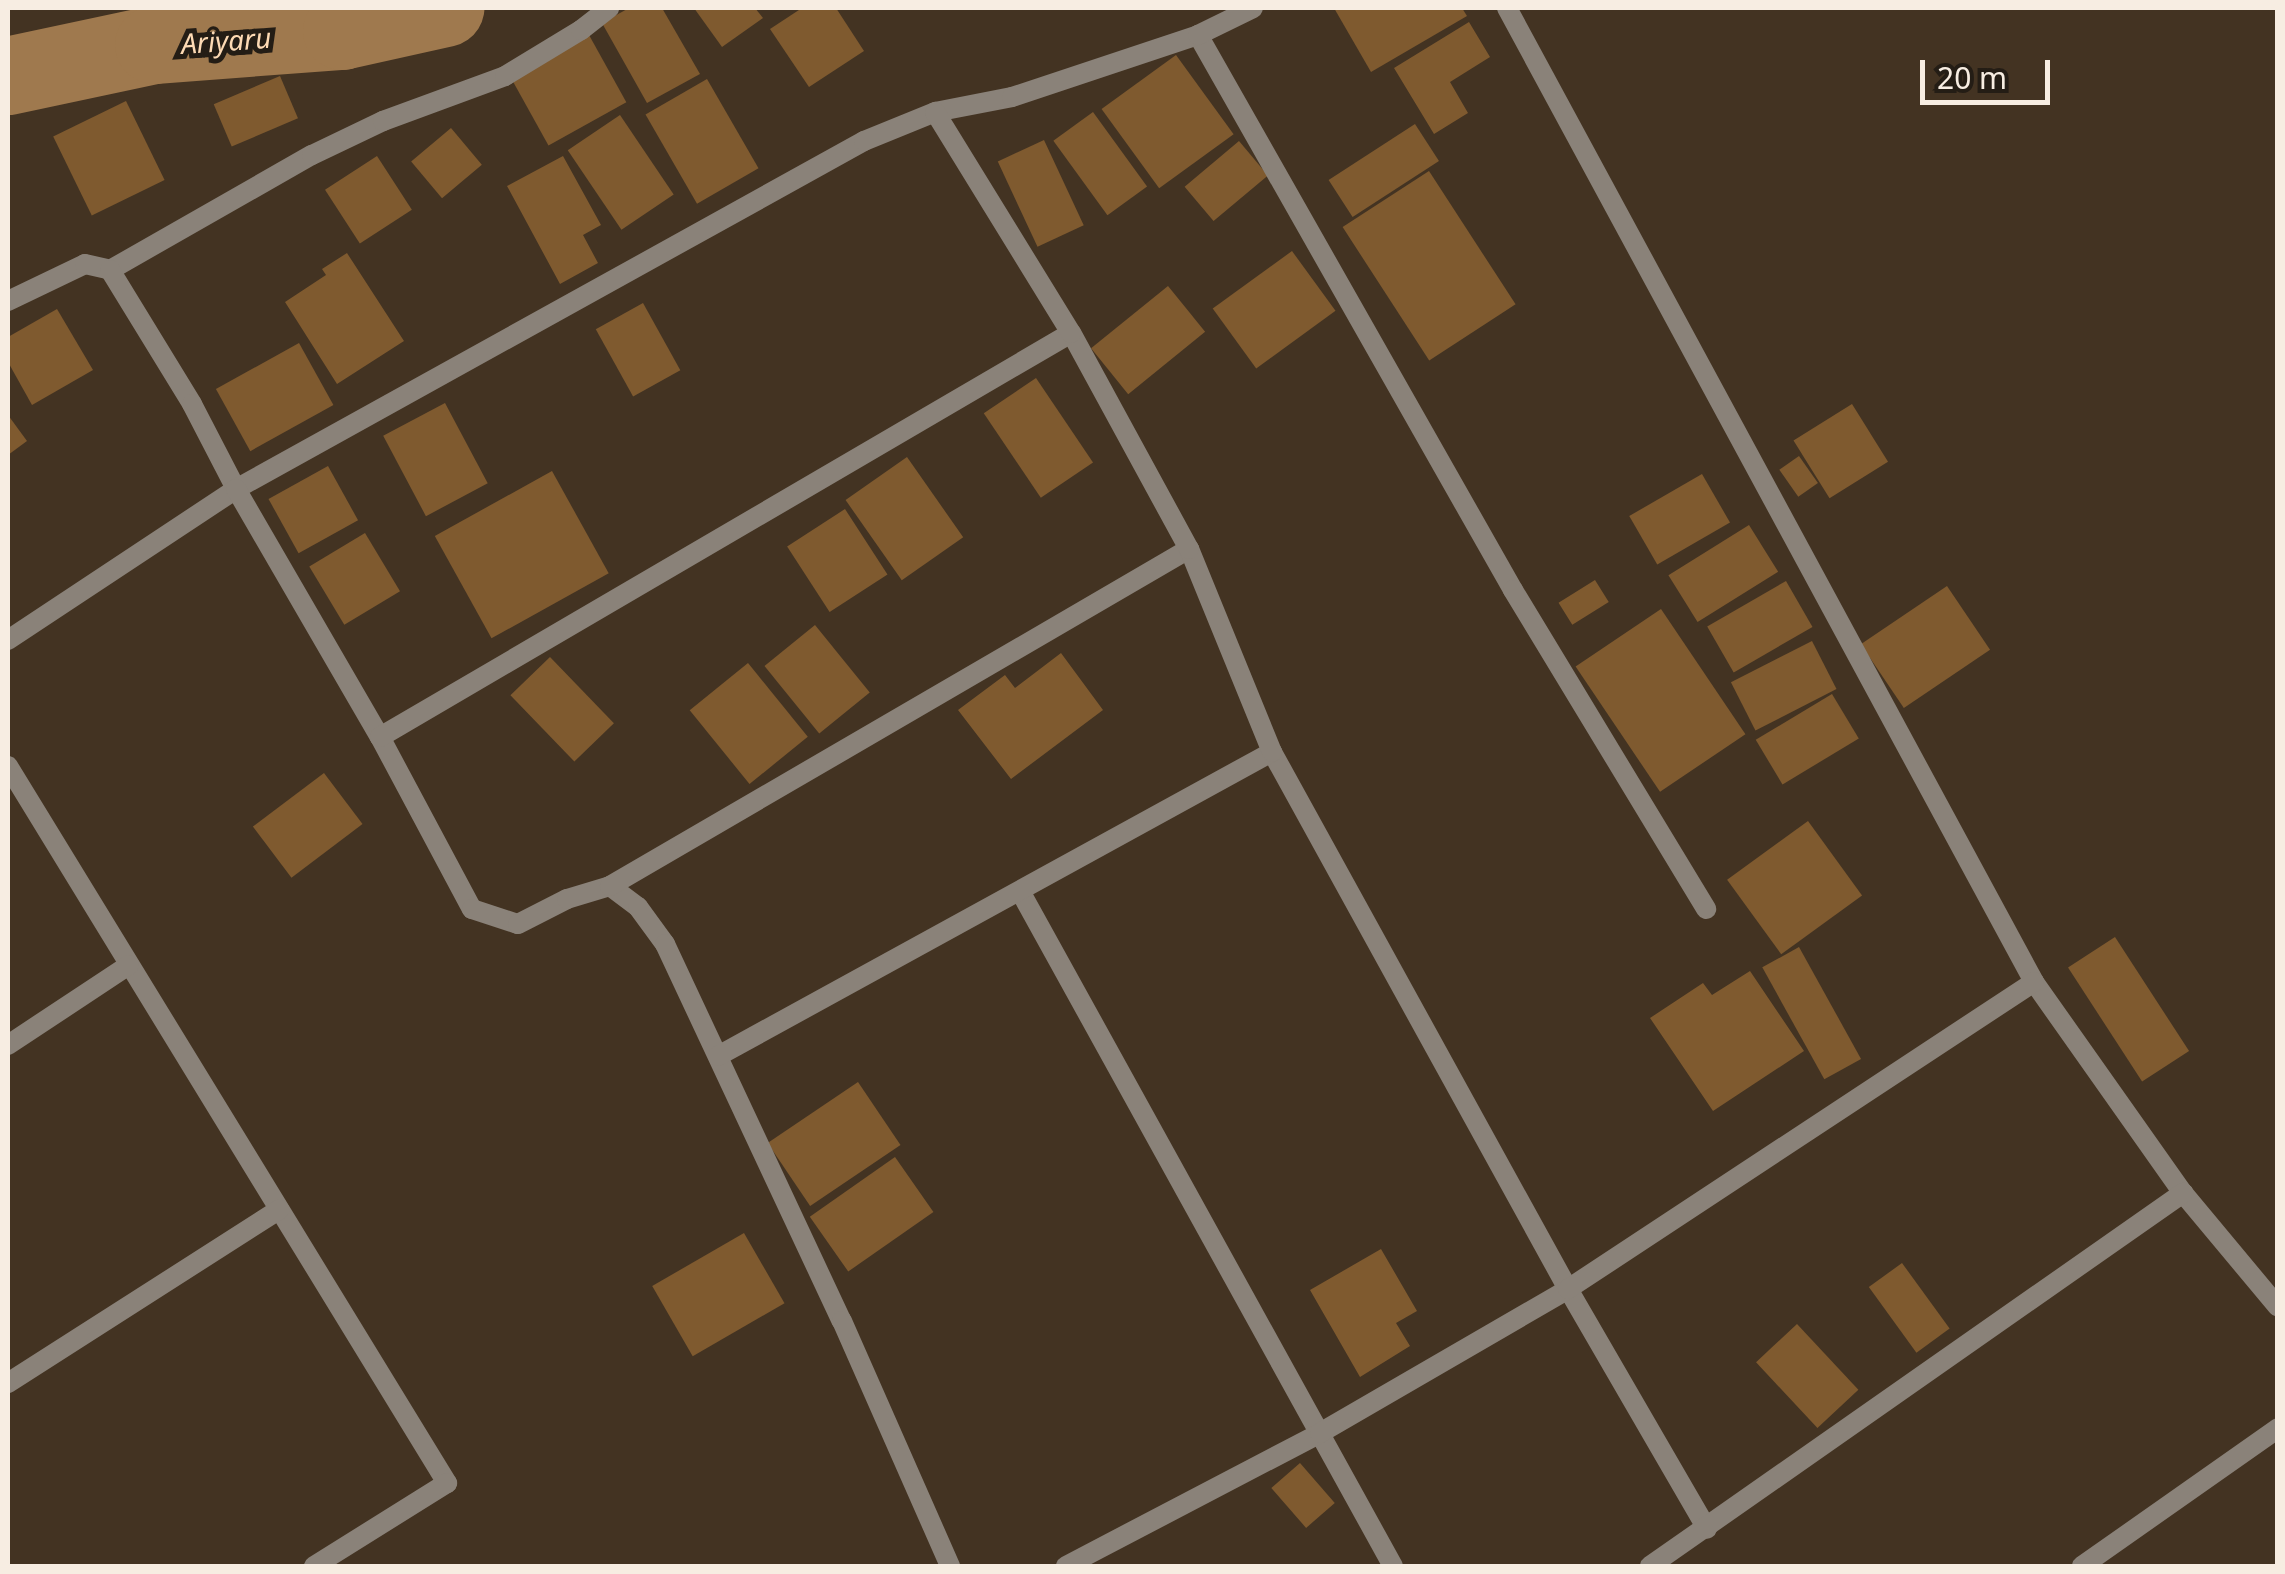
<!DOCTYPE html>
<style>
body{margin:0}
#map{position:relative;width:2285px;height:1574px;overflow:hidden;background:#433322;font-family:"Noto Sans",sans-serif}
div>[style]{position:absolute}
.river>*{height:78px;margin:-39px;padding:0 39px;transform-origin:39px;border-radius:39px;background:#9f794e}
.building>*{inset:0;background:#7f5a2f;transform-origin:0 0}
.minor>*{height:20px;margin:-10px;padding:0 10px;transform-origin:10px;border-radius:10px;background:#8a8279}
span{translate:-50% -50%;white-space:nowrap;text-align:center;line-height:1.15;-webkit-text-stroke:10px #241d15;paint-order:stroke}
.water-label{font-size:28px;color:#fddab4;font-style:italic}
.frame{position:absolute;inset:0;border:10px solid #f7ede2;pointer-events:none}
.scale{position:absolute;left:1920px;top:60px;width:130px;height:45px;box-sizing:border-box;border:5px solid #f7ede2;border-top:0;padding-left:12px;font-size:30px;line-height:35px;white-space:nowrap;color:#f7ede2;-webkit-text-stroke:8px #241d15;paint-order:stroke}
</style>
<div id="map">
<div class="river">
<i style="left:8px;top:76px;width:149px;rotate:-12deg"></i>
<i style="left:154px;top:45px;width:189px;rotate:-4.3deg"></i>
<i style="left:342px;top:31px;width:106px;rotate:-12.6deg"></i>
</div>
<div class="building">
<i style="clip-path:polygon(629px 8px,662px 8px,700px 74px,647px 103px,602px 23px)"></i>
<i style="clip-path:polygon(694px 8px,755px 8px,763px 18px,722px 47px)"></i>
<i style="clip-path:polygon(802px 8px,836px 8px,864px 51px,809px 87px,770px 29px)"></i>
<i style="clip-path:polygon(1334px 8px,1462px 8px,1467px 16px,1371px 72px)"></i>
<i style="clip-path:polygon(1469px 22px,1490px 57px,1450px 82px,1468px 113px,1434px 134px,1394px 68px)"></i>
<i style="left:589px;top:35px;width:77px;height:89px;rotate:61deg"></i>
<i style="left:1176px;top:55px;width:98px;height:92px;rotate:54deg"></i>
<i style="left:280px;top:76px;width:46px;height:72px;rotate:67deg"></i>
<i style="left:707px;top:79px;width:103px;height:71px;rotate:60deg"></i>
<i style="left:126px;top:101px;width:88px;height:81px;rotate:64deg"></i>
<i style="left:1093px;top:112px;width:92px;height:49px;rotate:54deg"></i>
<i style="left:620px;top:115px;width:96px;height:63px;rotate:56deg"></i>
<i style="left:1415px;top:124px;width:44px;height:103px;rotate:57deg"></i>
<i style="left:451px;top:128px;width:48px;height:52px;rotate:50deg"></i>
<i style="left:1044px;top:140px;width:94px;height:51px;rotate:65deg"></i>
<i style="left:1239px;top:141px;width:45px;height:71px;rotate:50deg"></i>
<i style="left:377px;top:156px;width:64px;height:62px;rotate:57deg"></i>
<i style="clip-path:polygon(563px 156px,601px 225px,583px 235px,598px 263px,560px 284px,507px 186px)"></i>
<i style="left:1429px;top:171px;width:159px;height:103px;rotate:57deg"></i>
<i style="left:1292px;top:251px;width:74px;height:98px;rotate:54deg"></i>
<i style="clip-path:polygon(347px 253px,404px 341px,337px 384px,285px 302px,326px 275px,322px 269px)"></i>
<i style="left:1168px;top:286px;width:59px;height:99px;rotate:51deg"></i>
<i style="left:643px;top:303px;width:77px;height:54px;rotate:61deg"></i>
<i style="clip-path:polygon(57px 309px,93px 370px,32px 405px,8px 362px,8px 337px)"></i>
<i style="left:299px;top:343px;width:71px;height:95px;rotate:61deg"></i>
<i style="left:1036px;top:378px;width:102px;height:63px;rotate:56deg"></i>
<i style="left:445px;top:403px;width:91px;height:70px;rotate:62deg"></i>
<i style="left:1852px;top:404px;width:68px;height:69px;rotate:58deg"></i>
<i style="clip-path:polygon(8px 415px,27px 441px,8px 455px)"></i>
<i style="left:1799px;top:456px;width:33px;height:24px;rotate:55deg"></i>
<i style="left:907px;top:457px;width:98px;height:75px;rotate:55deg"></i>
<i style="left:328px;top:466px;width:62px;height:68px;rotate:61deg"></i>
<i style="left:552px;top:471px;width:117px;height:134px;rotate:61deg"></i>
<i style="left:1702px;top:474px;width:56px;height:84px;rotate:60deg"></i>
<i style="left:845px;top:509px;width:78px;height:69px;rotate:57deg"></i>
<i style="left:1749px;top:525px;width:55px;height:95px;rotate:58deg"></i>
<i style="left:365px;top:533px;width:68px;height:65px;rotate:59deg"></i>
<i style="left:1595px;top:580px;width:26px;height:43px;rotate:58deg"></i>
<i style="left:1786px;top:581px;width:53px;height:91px;rotate:60deg"></i>
<i style="left:1947px;top:586px;width:77px;height:104px;rotate:56deg"></i>
<i style="left:1661px;top:609px;width:151px;height:103px;rotate:56deg"></i>
<i style="left:815px;top:625px;width:87px;height:65px;rotate:51deg"></i>
<i style="left:1812px;top:641px;width:54px;height:91px;rotate:63deg"></i>
<i style="clip-path:polygon(1061px 653px,1103px 710px,1011px 779px,958px 710px,1005px 675px,1015px 688px)"></i>
<i style="left:550px;top:657px;width:92px;height:55px;rotate:46deg"></i>
<i style="left:748px;top:663px;width:95px;height:75px;rotate:51deg"></i>
<i style="left:1832px;top:694px;width:52px;height:89px;rotate:59deg"></i>
<i style="left:324px;top:773px;width:64px;height:89px;rotate:53deg"></i>
<i style="left:1808px;top:821px;width:92px;height:100px;rotate:54deg"></i>
<i style="left:2115px;top:937px;width:136px;height:56px;rotate:57deg"></i>
<i style="left:1799px;top:947px;width:128px;height:42px;rotate:61deg"></i>
<i style="clip-path:polygon(1750px 971px,1804px 1051px,1713px 1111px,1650px 1018px,1703px 983px,1712px 995px)"></i>
<i style="left:858px;top:1082px;width:76px;height:109px;rotate:56deg"></i>
<i style="left:895px;top:1157px;width:67px;height:104px;rotate:55deg"></i>
<i style="left:744px;top:1233px;width:81px;height:106px;rotate:60deg"></i>
<i style="clip-path:polygon(1381px 1249px,1417px 1311px,1396px 1323px,1410px 1346px,1360px 1377px,1310px 1290px)"></i>
<i style="left:1902px;top:1263px;width:81px;height:41px;rotate:54deg"></i>
<i style="left:1797px;top:1324px;width:90px;height:56px;rotate:47deg"></i>
<i style="left:1300px;top:1463px;width:53px;height:38px;rotate:49deg"></i>
</div>
<div class="minor">
<i style="left:1507px;top:8px;width:1107px;rotate:61.58deg"></i>
<i style="left:2034px;top:982px;width:258px;rotate:54.8deg"></i>
<i style="left:2183px;top:1193px;width:148px;rotate:50.2deg"></i>
<i style="left:1198px;top:35px;width:638px;rotate:60.42deg"></i>
<i style="left:1513px;top:590px;width:373px;rotate:58.8deg"></i>
<i style="left:110px;top:270px;width:232px;rotate:-29.7deg"></i>
<i style="left:312px;top:155px;width:79px;rotate:-25.6deg"></i>
<i style="left:383px;top:121px;width:130px;rotate:-20.2deg"></i>
<i style="left:505px;top:76px;width:89px;rotate:-31.2deg"></i>
<i style="left:581px;top:30px;width:36px;rotate:-38deg"></i>
<i style="left:8px;top:301px;width:85px;rotate:-25.7deg"></i>
<i style="left:85px;top:264px;width:26px;rotate:13deg"></i>
<i style="left:110px;top:270px;width:157px;rotate:58.5deg"></i>
<i style="left:192px;top:404px;width:96px;rotate:62.6deg"></i>
<i style="left:236px;top:489px;width:718px;rotate:-28.99deg"></i>
<i style="left:864px;top:141px;width:77px;rotate:-22.2deg"></i>
<i style="left:935px;top:112px;width:78px;rotate:-11deg"></i>
<i style="left:1012px;top:97px;width:196px;rotate:-18.4deg"></i>
<i style="left:1198px;top:35px;width:61px;rotate:-26.1deg"></i>
<i style="left:8px;top:640px;width:273px;rotate:-33.5deg"></i>
<i style="left:236px;top:489px;width:287px;rotate:59.9deg"></i>
<i style="left:380px;top:737px;width:195px;rotate:61.9deg"></i>
<i style="left:472px;top:909px;width:48px;rotate:18.1deg"></i>
<i style="left:518px;top:924px;width:55px;rotate:-27deg"></i>
<i style="left:567px;top:899px;width:45px;rotate:-16.8deg"></i>
<i style="left:610px;top:886px;width:35px;rotate:37deg"></i>
<i style="left:638px;top:907px;width:46px;rotate:53.9deg"></i>
<i style="left:665px;top:944px;width:416px;rotate:64.9deg"></i>
<i style="left:842px;top:1321px;width:268px;rotate:66.2deg"></i>
<i style="left:380px;top:737px;width:800px;rotate:-30.31deg"></i>
<i style="left:1272px;top:752px;width:613px;rotate:61.14deg"></i>
<i style="left:1568px;top:1289px;width:277px;rotate:59.9deg"></i>
<i style="left:8px;top:766px;width:841px;rotate:58.52deg"></i>
<i style="left:447px;top:1483px;width:157px;rotate:148deg"></i>
<i style="left:610px;top:886px;width:670px;rotate:-30.2deg"></i>
<i style="left:1020px;top:891px;width:771px;rotate:61.08deg"></i>
<i style="left:8px;top:1045px;width:145px;rotate:-33.5deg"></i>
<i style="left:718px;top:1056px;width:632px;rotate:-28.76deg"></i>
<i style="left:1272px;top:752px;width:219px;rotate:-112.2deg"></i>
<i style="left:1189px;top:549px;width:246px;rotate:-118.6deg"></i>
<i style="left:1071px;top:333px;width:259px;rotate:-121.6deg"></i>
<i style="left:8px;top:1383px;width:322px;rotate:-32.6deg"></i>
<i style="left:1066px;top:1566px;width:287px;rotate:-27.6deg"></i>
<i style="left:1320px;top:1433px;width:287px;rotate:-30.1deg"></i>
<i style="left:1568px;top:1289px;width:558px;rotate:-33.38deg"></i>
<i style="left:1650px;top:1566px;width:651px;rotate:-34.98deg"></i>
<i style="left:2082px;top:1566px;width:240px;rotate:-35.1deg"></i>
</div>
<div class="water-label">
<span style="left:226px;top:40px;rotate:-4deg">Ariyaru</span>
</div>
<div class="frame"></div>
<div class="scale">20 m</div>
</div>
